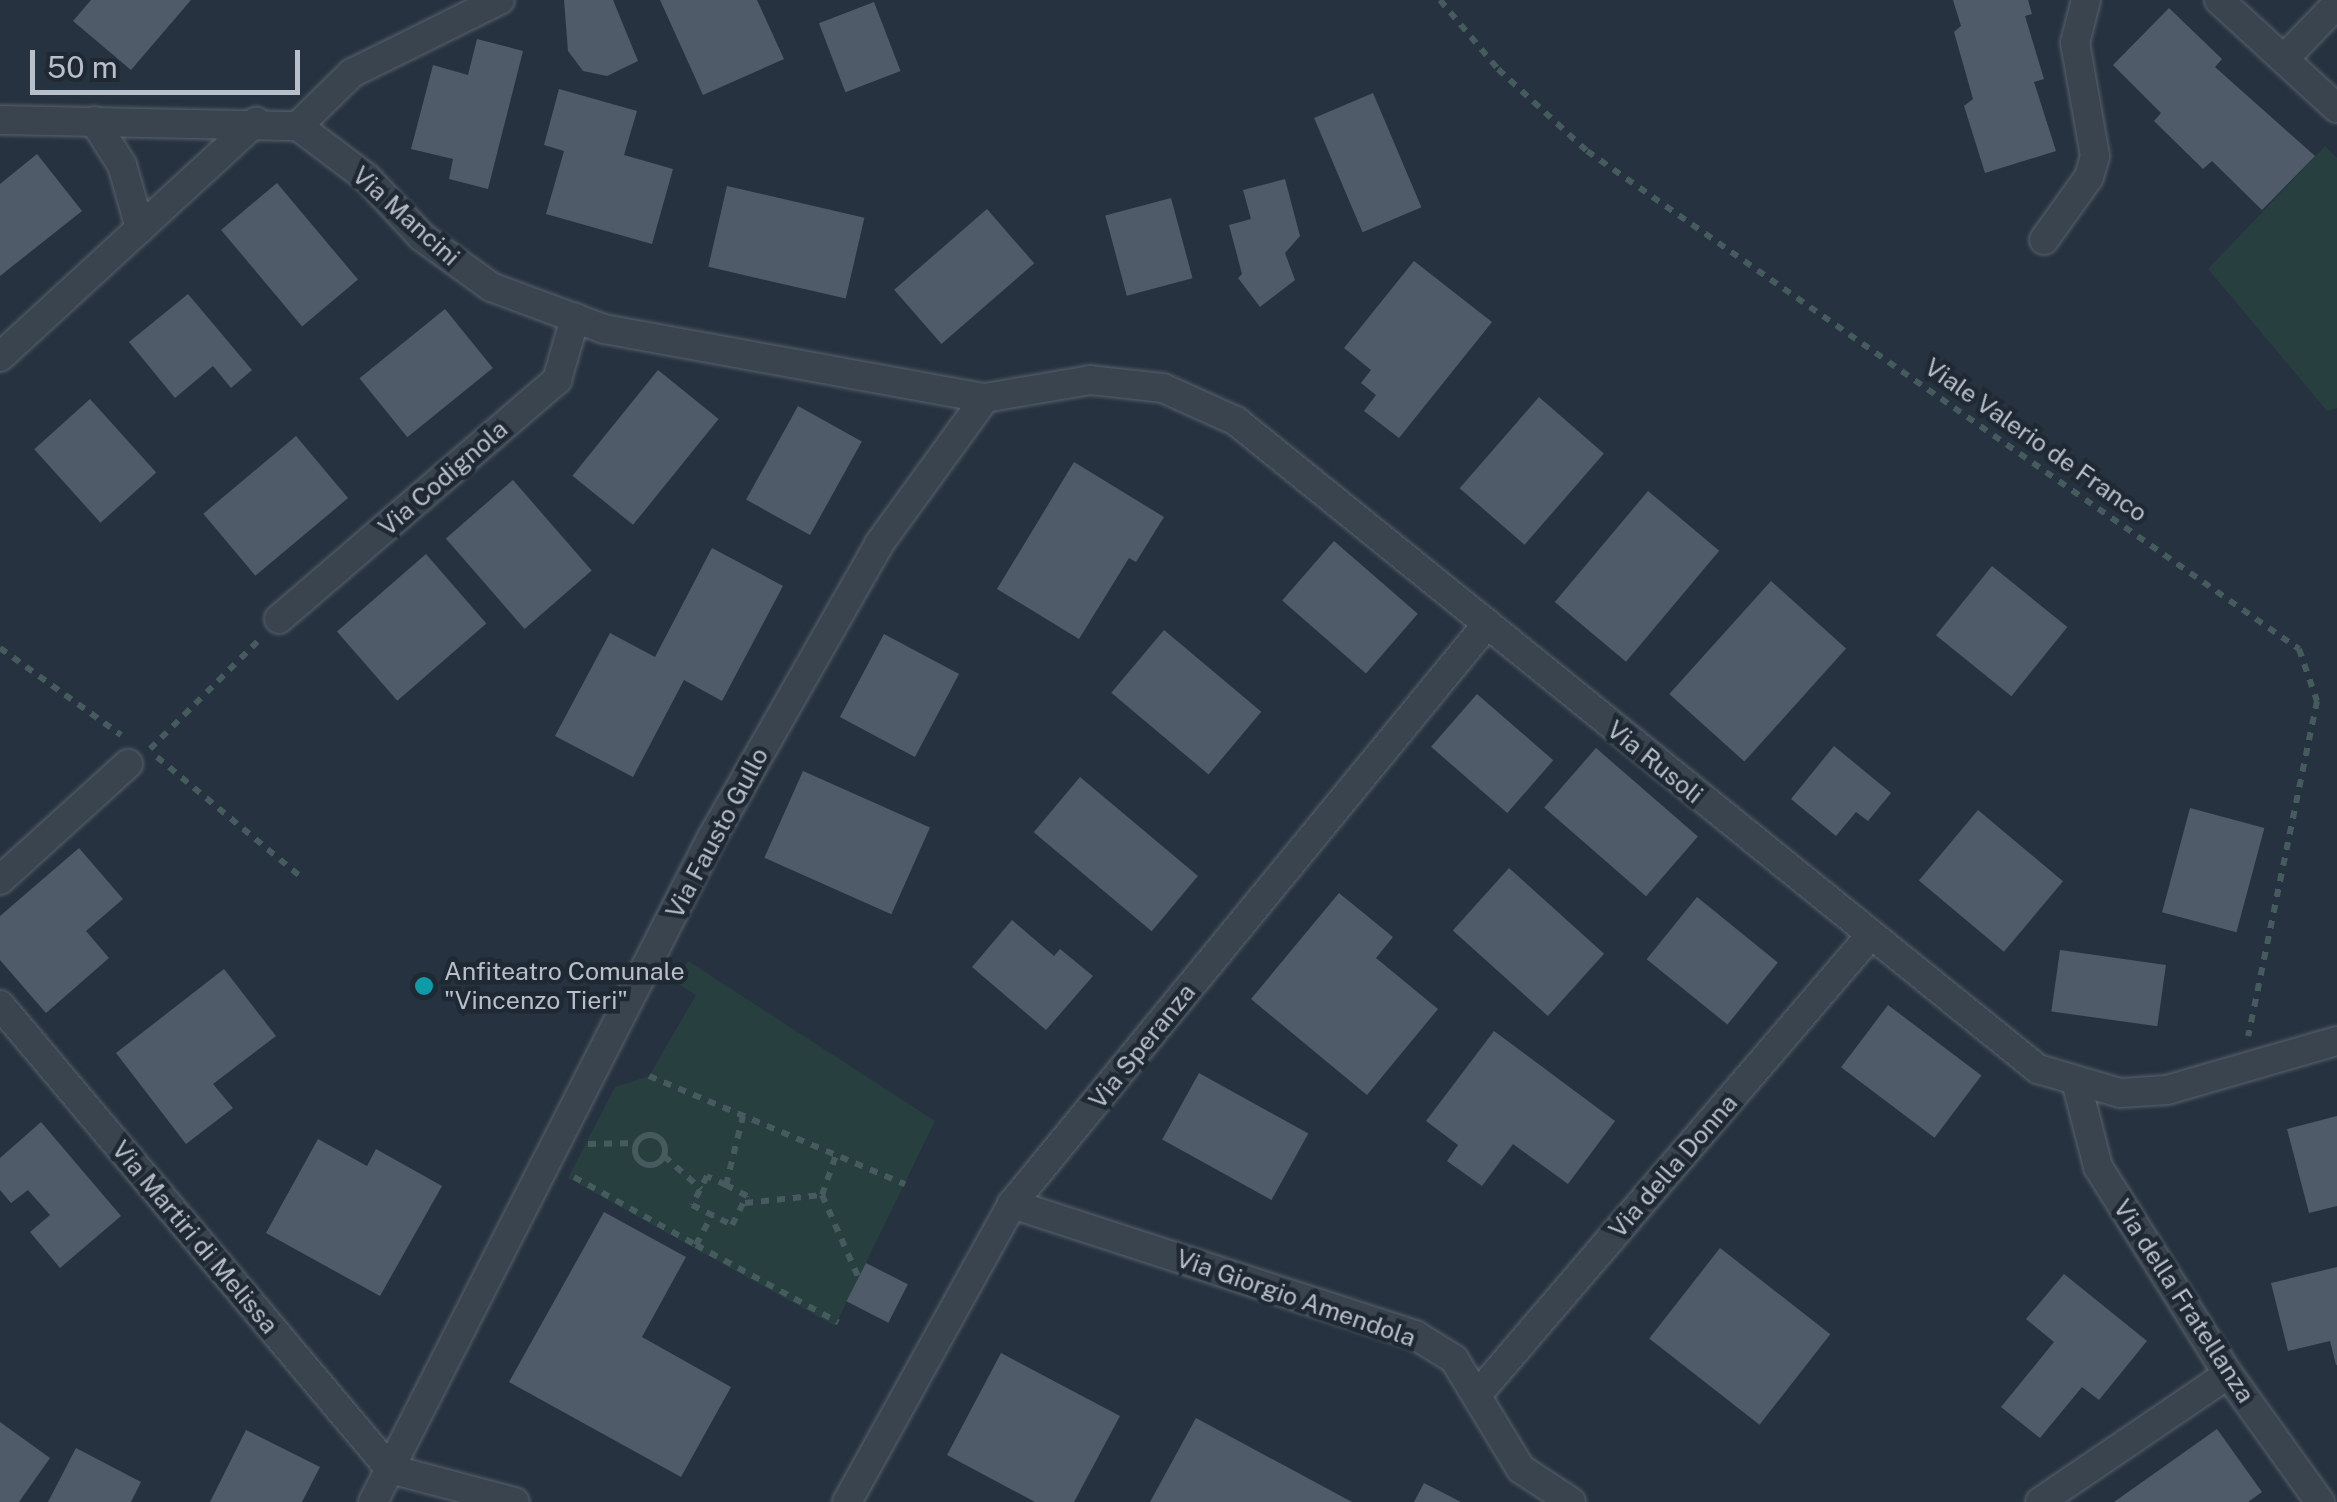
<!DOCTYPE html>
<style>
body{margin:0}
#map{position:relative;width:2337px;height:1502px;overflow:hidden;background:#26323f;font-family:"Public Sans",sans-serif}
div>[style]{position:absolute}
.green>*{inset:0;background:#283f40}
.building>*{inset:0;background:#505b6a;transform-origin:0 0}
.path>*{height:6px;margin-top:-3px;transform-origin:0;background:repeating-linear-gradient(90deg,#465b5d 0 8px,transparent 0 16px)}
.path>.ring{margin:-3px;padding:0;box-sizing:content-box;background:none;border:6px solid #465b5d;border-radius:50%}
.roads{filter:drop-shadow(0 0 2px #58626d) drop-shadow(0 0 2px #58626d)}
.minor>*{height:28px;margin:-14px;padding:0 14px;transform-origin:14px;border-radius:14px;background:#3a444f}
.dots>*{width:28px;height:28px;translate:-50% -50%;box-sizing:border-box;border:5px solid #1f2934;border-radius:50%}
span{translate:-50% -50%;white-space:nowrap;text-align:center;line-height:1.15;-webkit-text-stroke:9px #1f2934;paint-order:stroke}
.street-label{font-size:25px;color:#b7bfca}
.poi-label{font-size:25px;color:#b7bfca}
.left{translate:0 -50%;text-align:left}
.scale{position:absolute;left:30px;top:50px;width:270px;height:45px;box-sizing:border-box;border:5px solid #b7bfca;border-top:0;padding-left:12px;font-size:30px;line-height:35px;white-space:nowrap;color:#b7bfca;-webkit-text-stroke:8px #1f2934;paint-order:stroke}
</style>
<div id="map">
<div class="green">
<i style="clip-path:polygon(2325px 146px,2337px 158px,2337px 408px,2327px 411px,2208px 269px)"></i>
<i style="clip-path:polygon(688px 961px,935px 1121px,835px 1326px,568px 1178px,615px 1087px,649px 1076px,696px 995px,673px 981px)"></i>
</div>
<div class="building">
<i style="clip-path:polygon(91px 0,191px 0,131px 70px,73px 21px)"></i>
<i style="clip-path:polygon(564px 0,613px 0,638px 61px,607px 76px,583px 71px,568px 51px)"></i>
<i style="clip-path:polygon(660px 0,757px 0,784px 59px,703px 95px)"></i>
<i style="clip-path:polygon(1953px 0,2028px 0,2032px 14px,2025px 16px,2044px 79px,2034px 82px,2056px 151px,1985px 173px,1964px 106px,1973px 99px,1954px 32px,1961px 26px)"></i>
<i style="left:874px;top:2px;width:74px;height:59px;rotate:69deg"></i>
<i style="clip-path:polygon(2169px 8px,2222px 59px,2215px 67px,2315px 156px,2262px 210px,2212px 161px,2203px 169px,2154px 121px,2161px 113px,2113px 65px)"></i>
<i style="clip-path:polygon(477px 39px,523px 51px,488px 189px,449px 179px,453px 159px,411px 149px,433px 65px,468px 75px)"></i>
<i style="clip-path:polygon(559px 89px,637px 111px,624px 155px,673px 169px,652px 244px,546px 214px,564px 151px,544px 145px)"></i>
<i style="left:1373px;top:93px;width:124px;height:64px;rotate:67deg"></i>
<i style="clip-path:polygon(37px 154px,82px 211px,0 276px,0 184px)"></i>
<i style="clip-path:polygon(1285px 179px,1300px 236px,1285px 253px,1295px 280px,1260px 307px,1238px 278px,1242px 274px,1229px 225px,1251px 219px,1243px 190px)"></i>
<i style="left:277px;top:183px;width:126px;height:73px;rotate:50deg"></i>
<i style="left:727px;top:186px;width:141px;height:83px;rotate:13deg"></i>
<i style="left:1171px;top:198px;width:83px;height:68px;rotate:75deg"></i>
<i style="left:987px;top:209px;width:72px;height:123px;rotate:49deg"></i>
<i style="clip-path:polygon(1414px 261px,1492px 322px,1399px 438px,1364px 411px,1376px 395px,1361px 383px,1371px 370px,1344px 348px)"></i>
<i style="clip-path:polygon(188px 294px,252px 370px,231px 388px,213px 366px,175px 398px,129px 342px)"></i>
<i style="left:445px;top:309px;width:76px;height:110px;rotate:51deg"></i>
<i style="left:658px;top:370px;width:78px;height:136px;rotate:39deg"></i>
<i style="left:1539px;top:397px;width:86px;height:121px;rotate:41deg"></i>
<i style="left:90px;top:399px;width:99px;height:75px;rotate:48deg"></i>
<i style="left:798px;top:406px;width:73px;height:107px;rotate:29deg"></i>
<i style="left:296px;top:436px;width:81px;height:121px;rotate:50deg"></i>
<i style="clip-path:polygon(1074px 462px,1164px 517px,1136px 562px,1129px 558px,1079px 639px,997px 589px)"></i>
<i style="left:513px;top:480px;width:120px;height:89px;rotate:49deg"></i>
<i style="left:1648px;top:491px;width:93px;height:145px;rotate:40deg"></i>
<i style="left:1334px;top:541px;width:111px;height:79px;rotate:41deg"></i>
<i style="clip-path:polygon(712px 548px,783px 586px,722px 701px,684px 680px,633px 777px,555px 736px,610px 633px,655px 657px)"></i>
<i style="left:426px;top:554px;width:92px;height:118px;rotate:49deg"></i>
<i style="left:1992px;top:566px;width:97px;height:89px;rotate:39deg"></i>
<i style="left:1771px;top:581px;width:101px;height:152px;rotate:42deg"></i>
<i style="left:1164px;top:630px;width:127px;height:82px;rotate:40deg"></i>
<i style="left:884px;top:634px;width:85px;height:94px;rotate:28deg"></i>
<i style="left:1477px;top:694px;width:101px;height:70px;rotate:41deg"></i>
<i style="clip-path:polygon(1834px 746px,1891px 793px,1868px 821px,1856px 812px,1836px 836px,1791px 799px)"></i>
<i style="left:1596px;top:748px;width:135px;height:79px;rotate:41deg"></i>
<i style="left:803px;top:771px;width:139px;height:95px;rotate:24deg"></i>
<i style="left:1080px;top:777px;width:154px;height:72px;rotate:40deg"></i>
<i style="left:2190px;top:808px;width:77px;height:108px;rotate:15deg"></i>
<i style="left:1978px;top:810px;width:111px;height:92px;rotate:40deg"></i>
<i style="clip-path:polygon(79px 848px,123px 899px,86px 931px,109px 958px,46px 1013px,0 960px,0 916px)"></i>
<i style="left:1509px;top:868px;width:128px;height:84px;rotate:42deg"></i>
<i style="clip-path:polygon(1339px 893px,1393px 937px,1376px 958px,1438px 1009px,1367px 1095px,1251px 999px)"></i>
<i style="left:1697px;top:897px;width:104px;height:80px;rotate:39deg"></i>
<i style="clip-path:polygon(1012px 920px,1054px 956px,1060px 949px,1093px 976px,1046px 1030px,972px 967px)"></i>
<i style="left:2060px;top:950px;width:107px;height:62px;rotate:8deg"></i>
<i style="clip-path:polygon(224px 969px,276px 1036px,213px 1084px,233px 1108px,186px 1144px,116px 1053px)"></i>
<i style="left:1888px;top:1005px;width:117px;height:78px;rotate:37deg"></i>
<i style="clip-path:polygon(1494px 1031px,1615px 1121px,1568px 1184px,1513px 1144px,1482px 1186px,1447px 1161px,1458px 1145px,1426px 1121px)"></i>
<i style="left:1199px;top:1073px;width:125px;height:76px;rotate:29deg"></i>
<i style="clip-path:polygon(2337px 1116px,2337px 1206px,2309px 1213px,2287px 1129px)"></i>
<i style="clip-path:polygon(41px 1122px,121px 1216px,60px 1268px,30px 1232px,50px 1215px,28px 1190px,11px 1203px,0 1190px,0 1158px)"></i>
<i style="clip-path:polygon(318px 1139px,367px 1166px,376px 1149px,442px 1186px,380px 1296px,266px 1233px)"></i>
<i style="clip-path:polygon(604px 1212px,686px 1257px,642px 1337px,731px 1387px,681px 1477px,509px 1382px)"></i>
<i style="left:1720px;top:1248px;width:140px;height:115px;rotate:38deg"></i>
<i style="left:866px;top:1263px;width:47px;height:43px;rotate:27deg"></i>
<i style="clip-path:polygon(2337px 1267px,2337px 1365px,2336px 1365px,2330px 1341px,2288px 1351px,2271px 1283px)"></i>
<i style="clip-path:polygon(2064px 1274px,2147px 1341px,2099px 1400px,2082px 1387px,2040px 1438px,2001px 1407px,2054px 1342px,2026px 1319px)"></i>
<i style="clip-path:polygon(1001px 1353px,1120px 1416px,1074px 1502px,1035px 1502px,947px 1455px)"></i>
<i style="clip-path:polygon(1196px 1418px,1352px 1502px,1150px 1502px)"></i>
<i style="clip-path:polygon(0 1422px,50px 1458px,19px 1502px,0 1502px)"></i>
<i style="clip-path:polygon(2217px 1429px,2262px 1492px,2248px 1502px,2114px 1502px)"></i>
<i style="clip-path:polygon(246px 1430px,320px 1467px,302px 1502px,210px 1502px)"></i>
<i style="clip-path:polygon(76px 1448px,141px 1482px,131px 1502px,48px 1502px)"></i>
<i style="clip-path:polygon(1424px 1483px,1461px 1502px,1414px 1502px)"></i>
</div>
<div class="path">
<i style="left:1440px;top:0;width:90px;rotate:50deg"></i>
<i style="left:1498px;top:69px;width:121px;rotate:42.7deg"></i>
<i style="left:1587px;top:151px;width:869px;rotate:34.97deg"></i>
<i style="left:2299px;top:649px;width:55px;rotate:70.9deg"></i>
<i style="left:2317px;top:701px;width:342px;rotate:101.6deg"></i>
<i style="left:0;top:648px;width:149px;rotate:35.7deg"></i>
<i style="left:150px;top:749px;width:157px;rotate:-45deg"></i>
<i style="left:157px;top:757px;width:189px;rotate:39.8deg"></i>
<i style="left:649px;top:1076px;width:278px;rotate:22.9deg"></i>
<i class="ring" style="left:635px;top:1135px;width:24px;height:24px"></i>
<i style="left:588px;top:1144px;width:48px;rotate:-1.2deg"></i>
<i style="left:664px;top:1156px;width:50px;rotate:41.7deg"></i>
<i style="left:574px;top:1177px;width:140px;rotate:29.1deg"></i>
<i style="left:696px;top:1245px;width:34px;rotate:-62deg"></i>
<i style="left:726px;top:1185px;width:21px;rotate:-155deg"></i>
<i style="left:707px;top:1176px;width:33px;rotate:117deg"></i>
<i style="left:692px;top:1205px;width:45px;rotate:26.6deg"></i>
<i style="left:732px;top:1225px;width:33px;rotate:-63deg"></i>
<i style="left:747px;top:1196px;width:24px;rotate:-152deg"></i>
<i style="left:726px;top:1185px;width:71px;rotate:-76.2deg"></i>
<i style="left:822px;top:1195px;width:92px;rotate:66.2deg"></i>
<i style="left:745px;top:1203px;width:77px;rotate:-5.9deg"></i>
<i style="left:822px;top:1195px;width:42px;rotate:-70.7deg"></i>
<i style="left:696px;top:1245px;width:162px;rotate:28.5deg"></i>
</div>
<div class="roads">
<div class="minor">
<i style="left:2219px;top:0;width:160px;rotate:42.5deg"></i>
<i style="left:2284px;top:59px;width:76px;rotate:-46.1deg"></i>
<i style="left:0;top:120px;width:298px;rotate:1.2deg"></i>
<i style="left:298px;top:126px;width:86px;rotate:37deg"></i>
<i style="left:367px;top:178px;width:81px;rotate:47deg"></i>
<i style="left:422px;top:237px;width:85px;rotate:35.9deg"></i>
<i style="left:491px;top:287px;width:121px;rotate:20.4deg"></i>
<i style="left:604px;top:329px;width:387px;rotate:10.3deg"></i>
<i style="left:985px;top:398px;width:107px;rotate:-9.7deg"></i>
<i style="left:1090px;top:380px;width:73px;rotate:6.3deg"></i>
<i style="left:1163px;top:388px;width:80px;rotate:24.3deg"></i>
<i style="left:1236px;top:421px;width:1031px;rotate:38.94deg"></i>
<i style="left:2038px;top:1069px;width:85px;rotate:16.3deg"></i>
<i style="left:2120px;top:1093px;width:47px;rotate:-3.7deg"></i>
<i style="left:2167px;top:1090px;width:177px;rotate:-16.1deg"></i>
<i style="left:94px;top:121px;width:52px;rotate:57.5deg"></i>
<i style="left:122px;top:165px;width:66px;rotate:74.1deg"></i>
<i style="left:298px;top:126px;width:76px;rotate:-44.5deg"></i>
<i style="left:352px;top:73px;width:165px;rotate:-26.3deg"></i>
<i style="left:2044px;top:240px;width:77px;rotate:-54.5deg"></i>
<i style="left:2089px;top:177px;width:22px;rotate:-74deg"></i>
<i style="left:2095px;top:156px;width:115px;rotate:-100deg"></i>
<i style="left:2075px;top:43px;width:44px;rotate:-75.7deg"></i>
<i style="left:0;top:357px;width:348px;rotate:-42.6deg"></i>
<i style="left:279px;top:619px;width:367px;rotate:-40.7deg"></i>
<i style="left:557px;top:380px;width:65px;rotate:-73.8deg"></i>
<i style="left:0;top:880px;width:173px;rotate:-42.2deg"></i>
<i style="left:0;top:1005px;width:606px;rotate:49.95deg"></i>
<i style="left:2077px;top:1085px;width:85px;rotate:75.6deg"></i>
<i style="left:2098px;top:1167px;width:244px;rotate:57.9deg"></i>
<i style="left:2228px;top:1374px;width:158px;rotate:54.3deg"></i>
<i style="left:1012px;top:1204px;width:424px;rotate:18deg"></i>
<i style="left:1415px;top:1335px;width:46px;rotate:31.6deg"></i>
<i style="left:1454px;top:1359px;width:129px;rotate:58.7deg"></i>
<i style="left:1521px;top:1469px;width:60px;rotate:33.4deg"></i>
<i style="left:1477px;top:1395px;width:603px;rotate:-49.44deg"></i>
<i style="left:390px;top:1469px;width:129px;rotate:14.8deg"></i>
<i style="left:373px;top:1502px;width:744px;rotate:-62.99deg"></i>
<i style="left:711px;top:839px;width:339px;rotate:-60.3deg"></i>
<i style="left:879px;top:544px;width:180px;rotate:-54deg"></i>
<i style="left:847px;top:1502px;width:341px;rotate:-61deg"></i>
<i style="left:1012px;top:1204px;width:750px;rotate:-50.68deg"></i>
<i style="left:2040px;top:1502px;width:227px;rotate:-34.2deg"></i>
</div>
</div>
<div class="dots">
<i style="left:424px;top:986px;background:#0f9aa8"></i>
</div>
<div class="street-label">
<span style="left:406px;top:216px;rotate:42deg">Via Mancini</span>
<span style="left:2036px;top:440px;rotate:35deg">Viale Valerio de Franco</span>
<span style="left:443px;top:478px;rotate:-41deg">Via Codignola</span>
<span style="left:1655px;top:762px;rotate:39deg">Via Rusoli</span>
<span style="left:717px;top:833px;rotate:-62deg">Via Fausto Gullo</span>
<span style="left:1142px;top:1046px;rotate:-51deg">Via Speranza</span>
<span style="left:1673px;top:1166px;rotate:-49deg">Via della Donna</span>
<span style="left:195px;top:1237px;rotate:50deg">Via Martiri di Melissa</span>
<span style="left:1296px;top:1298px;rotate:19deg">Via Giorgio Amendola</span>
<span style="left:2184px;top:1301px;rotate:57deg">Via della Fratellanza</span>
</div>
<div class="poi-label">
<span class="left" style="left:444px;top:986px">Anfiteatro Comunale<br>"Vincenzo Tieri"</span>
</div>
<div class="scale">50 m</div>
</div>
